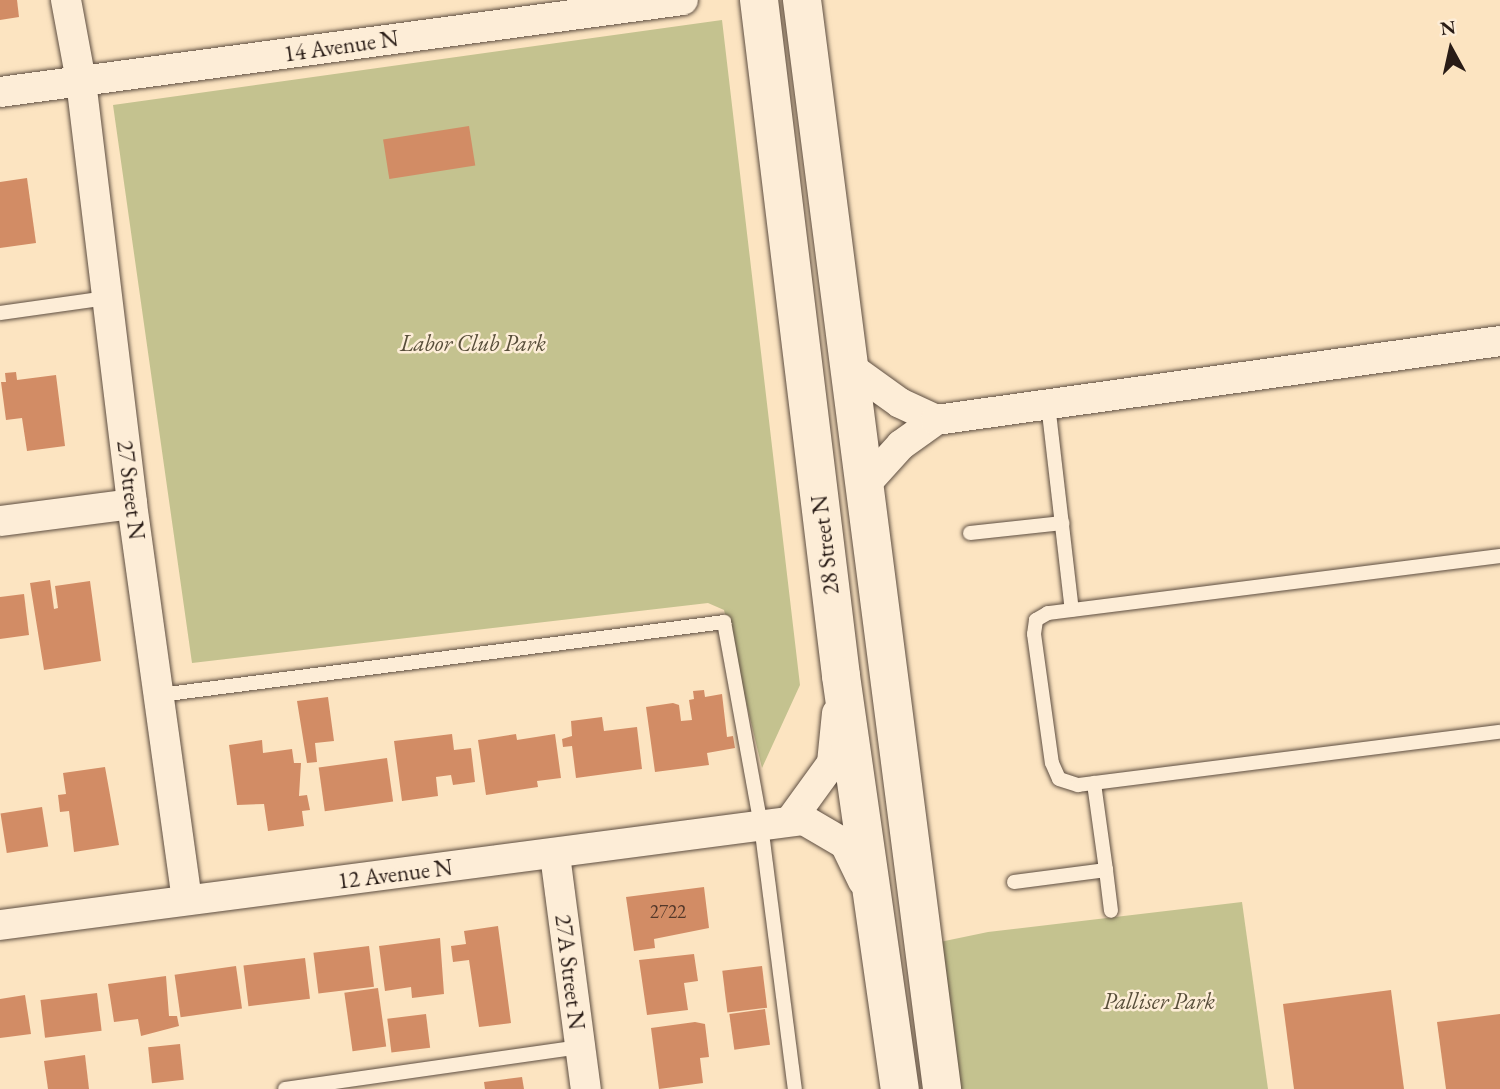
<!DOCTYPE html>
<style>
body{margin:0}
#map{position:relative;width:1500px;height:1089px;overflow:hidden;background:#fce4c1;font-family:"EB Garamond",serif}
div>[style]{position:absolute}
.green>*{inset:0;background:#c4c28f}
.building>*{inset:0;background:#d28c65;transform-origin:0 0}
.roads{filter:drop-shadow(0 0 2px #5e4e41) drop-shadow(0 0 2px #5e4e41)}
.lane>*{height:14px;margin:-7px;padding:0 7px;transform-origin:7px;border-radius:7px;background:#fdedd7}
.street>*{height:30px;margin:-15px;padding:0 15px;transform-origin:15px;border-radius:15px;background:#fdedd7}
.secondary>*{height:38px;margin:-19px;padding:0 19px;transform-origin:19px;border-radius:19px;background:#fdedd7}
span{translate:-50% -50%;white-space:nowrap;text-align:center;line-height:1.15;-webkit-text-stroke:5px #fdedd7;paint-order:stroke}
.number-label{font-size:19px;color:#53382a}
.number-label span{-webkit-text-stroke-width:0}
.street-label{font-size:23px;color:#291c16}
.park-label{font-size:23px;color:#584e3a;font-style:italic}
.north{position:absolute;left:1416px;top:14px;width:70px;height:70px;-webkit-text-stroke:5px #fdedd7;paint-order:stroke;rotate:352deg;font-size:19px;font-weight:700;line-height:28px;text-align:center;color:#291c16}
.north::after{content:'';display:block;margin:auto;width:24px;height:32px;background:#291c16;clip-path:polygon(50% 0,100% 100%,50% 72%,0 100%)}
</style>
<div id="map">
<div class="green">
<i style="clip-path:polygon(722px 20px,800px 685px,762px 768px,724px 610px,708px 603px,192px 663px,113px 105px)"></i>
<i style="clip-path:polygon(1242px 902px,1268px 1089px,956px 1089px,935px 943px,988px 932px)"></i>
</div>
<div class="building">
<i style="clip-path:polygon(0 0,17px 0,19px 17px,0 20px)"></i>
<i style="left:469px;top:126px;width:40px;height:87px;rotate:81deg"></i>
<i style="clip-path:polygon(27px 178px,36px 243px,0 248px,0 182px)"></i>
<i style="clip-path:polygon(16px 372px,17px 380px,56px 375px,65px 446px,27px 451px,22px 418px,6px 420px,1px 382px,6px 382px,5px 373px)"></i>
<i style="clip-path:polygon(50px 580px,54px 609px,58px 608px,55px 586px,90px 581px,101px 661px,44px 670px,30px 583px)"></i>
<i style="clip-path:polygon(24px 594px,29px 635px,0 639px,0 597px)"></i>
<i style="clip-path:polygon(704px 690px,705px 697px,722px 694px,727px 737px,733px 736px,735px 748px,707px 753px,709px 765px,655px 772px,646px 707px,673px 703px,679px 705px,681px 721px,692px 720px,689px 700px,694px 699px,693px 691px)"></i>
<i style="clip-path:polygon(328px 697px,334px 741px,315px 743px,317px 762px,307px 763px,297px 701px)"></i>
<i style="clip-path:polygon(602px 717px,604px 731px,637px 727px,642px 769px,576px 778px,572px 746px,563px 747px,562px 739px,572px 736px,571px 721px)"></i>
<i style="clip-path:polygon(452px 734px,454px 750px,471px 748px,475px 782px,453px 785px,451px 775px,436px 777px,438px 796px,402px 801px,394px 741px)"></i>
<i style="clip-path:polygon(516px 734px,517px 740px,555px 734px,561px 778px,537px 781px,538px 787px,486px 795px,478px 740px)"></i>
<i style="clip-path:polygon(262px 740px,263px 753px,292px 749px,294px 763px,301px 763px,299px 796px,307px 795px,310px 810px,302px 811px,304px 826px,268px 831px,264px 804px,237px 805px,229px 745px)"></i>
<i style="left:387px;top:758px;width:44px;height:69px;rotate:82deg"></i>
<i style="clip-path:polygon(105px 767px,119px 845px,74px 852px,69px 811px,60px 812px,58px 795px,66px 794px,63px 773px)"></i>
<i style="left:42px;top:807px;width:40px;height:42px;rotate:81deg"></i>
<i style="clip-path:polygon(704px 887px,709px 928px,654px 939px,655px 948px,634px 951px,626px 897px)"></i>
<i style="clip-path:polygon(498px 926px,511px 1023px,479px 1027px,469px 960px,453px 962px,451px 946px,466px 944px,464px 931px)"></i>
<i style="clip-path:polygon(440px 938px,444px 994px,412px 998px,411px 987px,385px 991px,379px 946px)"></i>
<i style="left:369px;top:946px;width:41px;height:56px;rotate:83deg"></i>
<i style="clip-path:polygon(694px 954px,698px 981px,684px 983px,688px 1010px,647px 1015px,639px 960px)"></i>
<i style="left:305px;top:958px;width:41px;height:62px;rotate:83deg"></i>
<i style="left:236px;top:966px;width:43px;height:62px;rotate:82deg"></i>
<i style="left:762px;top:966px;width:42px;height:40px;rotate:83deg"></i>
<i style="clip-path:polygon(166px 976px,169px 1016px,177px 1016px,179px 1026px,141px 1036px,138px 1019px,114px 1022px,108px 984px)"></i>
<i style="left:378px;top:988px;width:59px;height:34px;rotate:82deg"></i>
<i style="clip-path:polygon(1391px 990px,1404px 1089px,1294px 1089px,1283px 1004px)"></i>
<i style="left:97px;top:993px;width:38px;height:57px;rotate:83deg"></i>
<i style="clip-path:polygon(25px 995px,31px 1034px,0 1038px,0 999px)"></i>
<i style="left:765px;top:1009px;width:36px;height:36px;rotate:82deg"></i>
<i style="left:426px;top:1014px;width:34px;height:39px;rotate:83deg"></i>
<i style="clip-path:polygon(1500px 1014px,1500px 1089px,1446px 1089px,1437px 1022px)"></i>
<i style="clip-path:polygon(695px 1022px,705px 1024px,709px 1057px,700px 1058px,703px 1083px,659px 1089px,651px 1028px)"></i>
<i style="left:180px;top:1044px;width:36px;height:32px;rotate:84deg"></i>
<i style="clip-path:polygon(85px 1055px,89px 1089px,48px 1089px,44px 1061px)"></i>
<i style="clip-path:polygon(522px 1077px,524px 1089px,485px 1089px,484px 1082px)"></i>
</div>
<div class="roads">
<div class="lane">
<i style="left:0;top:313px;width:108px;rotate:-8deg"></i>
<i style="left:1048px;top:404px;width:207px;rotate:83.4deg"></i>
<i style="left:970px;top:533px;width:93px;rotate:-6.2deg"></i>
<i style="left:1500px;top:556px;width:456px;rotate:172.8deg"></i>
<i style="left:1048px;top:613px;width:14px;rotate:150deg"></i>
<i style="left:1036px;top:620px;width:14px;rotate:98deg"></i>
<i style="left:1034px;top:634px;width:130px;rotate:82.1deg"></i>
<i style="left:1052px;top:763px;width:17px;rotate:66deg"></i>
<i style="left:1059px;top:779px;width:20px;rotate:18deg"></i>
<i style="left:1078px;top:785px;width:425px;rotate:-7.2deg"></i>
<i style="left:160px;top:695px;width:569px;rotate:-7.37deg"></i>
<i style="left:724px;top:622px;width:206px;rotate:79.7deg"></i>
<i style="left:761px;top:825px;width:266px;rotate:82.7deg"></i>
<i style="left:1106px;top:870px;width:41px;rotate:83deg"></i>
<i style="left:1014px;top:882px;width:93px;rotate:-7.4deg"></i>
<i style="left:1106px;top:870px;width:88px;rotate:-97.9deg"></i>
<i style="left:285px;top:1089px;width:298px;rotate:-8.1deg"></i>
</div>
<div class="street">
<i style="left:66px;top:0;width:82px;rotate:79.5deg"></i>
<i style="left:81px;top:81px;width:426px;rotate:83.1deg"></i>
<i style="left:132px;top:504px;width:398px;rotate:82.1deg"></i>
<i style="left:0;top:92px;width:689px;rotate:-7.67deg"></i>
<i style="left:847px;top:365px;width:65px;rotate:35.6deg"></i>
<i style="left:900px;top:403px;width:40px;rotate:25deg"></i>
<i style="left:863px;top:487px;width:57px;rotate:-47.9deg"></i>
<i style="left:901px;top:445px;width:43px;rotate:-35.5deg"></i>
<i style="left:936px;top:420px;width:570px;rotate:-7.97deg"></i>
<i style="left:0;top:521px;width:133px;rotate:-7.3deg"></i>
<i style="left:790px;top:821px;width:72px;rotate:-54.1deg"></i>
<i style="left:832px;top:763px;width:50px;rotate:-84.3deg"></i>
<i style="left:555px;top:855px;width:236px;rotate:82.5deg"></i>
<i style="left:0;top:925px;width:811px;rotate:-7.44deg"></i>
<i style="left:804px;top:820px;width:48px;rotate:30.3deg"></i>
<i style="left:845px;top:844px;width:41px;rotate:64.1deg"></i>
</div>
<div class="secondary">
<i style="left:759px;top:0;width:681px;rotate:83.08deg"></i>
<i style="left:841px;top:676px;width:417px;rotate:81.9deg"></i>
<i style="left:802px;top:0;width:1098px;rotate:82.67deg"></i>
</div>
</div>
<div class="number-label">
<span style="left:668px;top:912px">2722</span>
</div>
<div class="street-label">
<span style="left:341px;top:46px;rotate:-8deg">14 Avenue N</span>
<span style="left:131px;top:490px;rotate:83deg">27 Street N</span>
<span style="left:825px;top:545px;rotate:-97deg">28 Street N</span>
<span style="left:395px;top:874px;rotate:-7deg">12 Avenue N</span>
<span style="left:570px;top:972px;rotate:83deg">27A Street N</span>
</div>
<div class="park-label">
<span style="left:473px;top:343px">Labor Club Park</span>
<span style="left:1159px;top:1001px">Palliser Park</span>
</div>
<div class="north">N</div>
</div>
